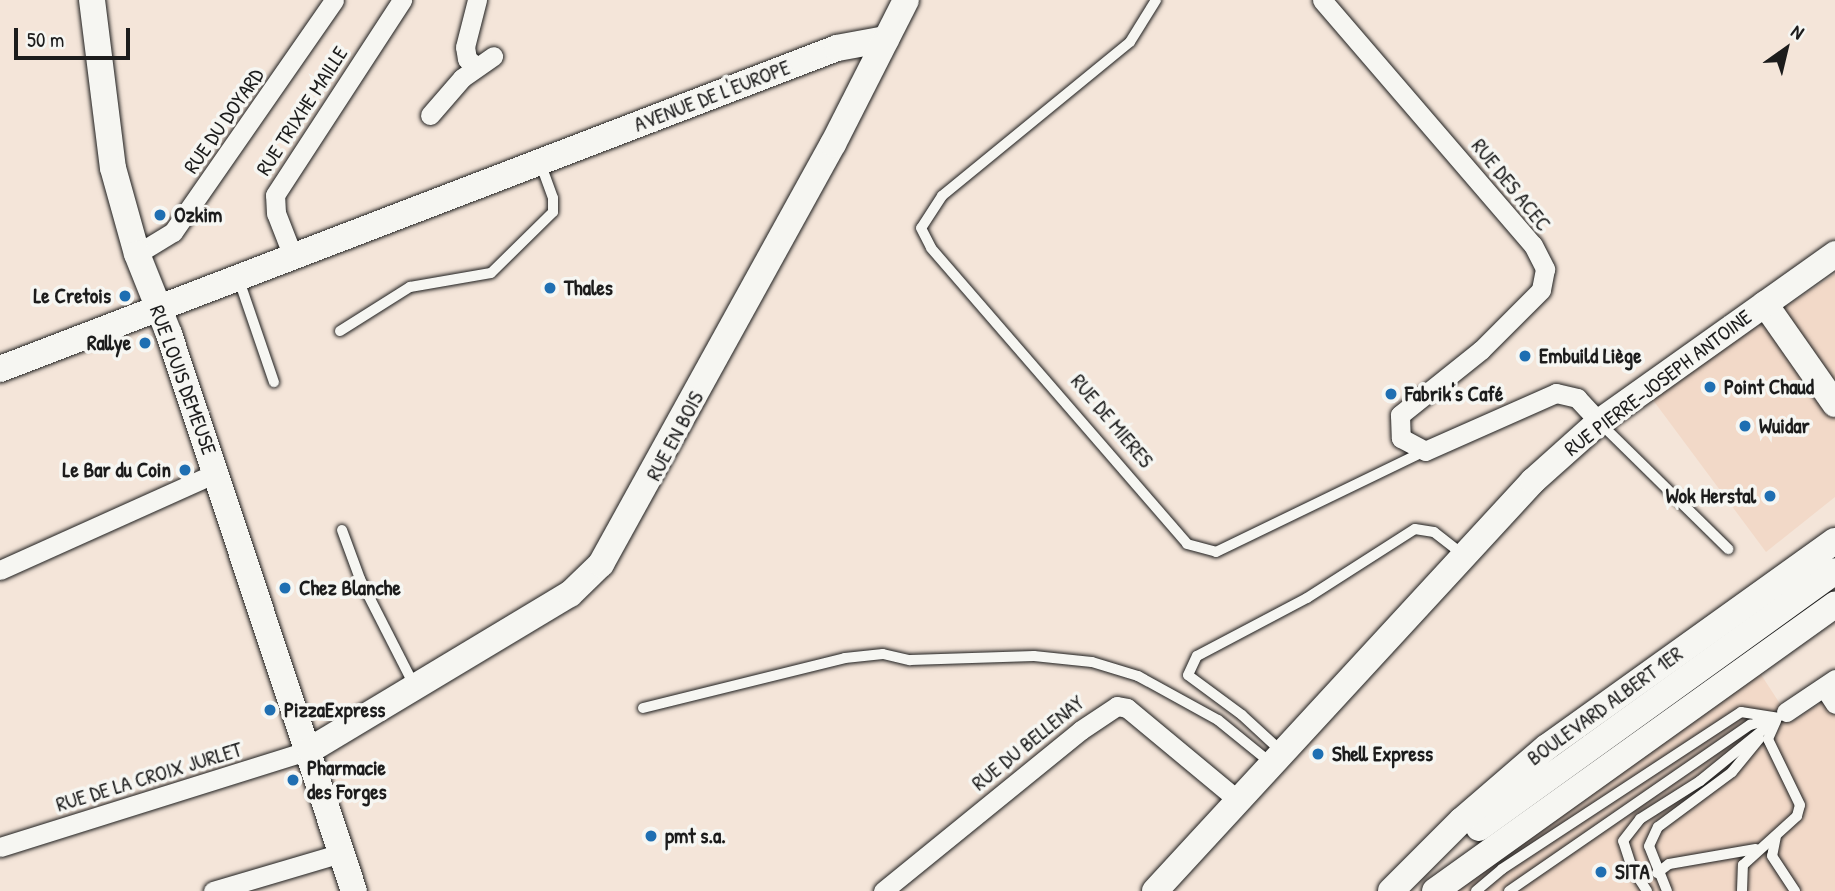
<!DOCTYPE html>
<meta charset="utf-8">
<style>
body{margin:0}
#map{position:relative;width:1835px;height:891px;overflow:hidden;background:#f4e5d9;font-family:"Patrick Hand",sans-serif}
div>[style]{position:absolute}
.built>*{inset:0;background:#f2d9c8}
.roads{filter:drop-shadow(0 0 2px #1c1c1c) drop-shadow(0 0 2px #1c1c1c)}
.lane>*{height:10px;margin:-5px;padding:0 5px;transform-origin:5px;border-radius:5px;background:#f6f6f2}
.street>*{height:19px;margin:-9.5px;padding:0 9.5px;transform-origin:9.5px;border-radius:9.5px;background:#f6f6f2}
.secondary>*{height:26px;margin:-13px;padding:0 13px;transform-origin:13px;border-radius:13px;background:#f6f6f2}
.dots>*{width:19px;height:19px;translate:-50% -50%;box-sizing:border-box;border:4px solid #f6f6f2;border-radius:50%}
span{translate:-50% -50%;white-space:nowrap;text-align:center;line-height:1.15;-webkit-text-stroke:7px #f6f6f2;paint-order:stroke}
.street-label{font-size:21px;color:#1c1c1c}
.poi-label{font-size:21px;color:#1c1c1c;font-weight:700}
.left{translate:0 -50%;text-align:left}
.right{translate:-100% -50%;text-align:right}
.north{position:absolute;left:1751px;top:14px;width:70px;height:70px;-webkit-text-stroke:5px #f6f6f2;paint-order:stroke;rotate:34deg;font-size:19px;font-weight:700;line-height:28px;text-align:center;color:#1c1c1c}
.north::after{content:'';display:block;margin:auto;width:24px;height:32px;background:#1c1c1c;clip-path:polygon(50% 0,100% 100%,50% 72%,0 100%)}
.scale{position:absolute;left:14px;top:28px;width:116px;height:32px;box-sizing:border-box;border:4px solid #1c1c1c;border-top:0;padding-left:9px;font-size:21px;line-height:24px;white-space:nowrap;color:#1c1c1c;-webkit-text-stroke:5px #f6f6f2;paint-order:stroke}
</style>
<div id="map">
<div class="built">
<i style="clip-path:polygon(1835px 274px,1835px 497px,1766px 552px,1650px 396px)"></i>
<i style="clip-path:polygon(1760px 673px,1792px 722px,1835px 693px,1835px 891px,1448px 891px)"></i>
</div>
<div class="roads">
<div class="lane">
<i style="left:1156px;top:0;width:49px;rotate:121.8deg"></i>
<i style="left:1130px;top:42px;width:243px;rotate:140.7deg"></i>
<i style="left:942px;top:196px;width:38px;rotate:123deg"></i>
<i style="left:921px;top:228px;width:22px;rotate:63deg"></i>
<i style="left:931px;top:248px;width:391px;rotate:49.1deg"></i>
<i style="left:1187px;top:544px;width:30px;rotate:15deg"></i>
<i style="left:1216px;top:552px;width:232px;rotate:-25.8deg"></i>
<i style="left:239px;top:280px;width:108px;rotate:71.1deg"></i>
<i style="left:340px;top:331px;width:83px;rotate:-32.2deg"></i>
<i style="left:410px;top:287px;width:82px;rotate:-9.8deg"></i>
<i style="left:491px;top:273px;width:87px;rotate:-44.5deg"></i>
<i style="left:553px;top:212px;width:14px;rotate:-90deg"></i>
<i style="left:553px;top:198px;width:37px;rotate:-110deg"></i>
<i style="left:1600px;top:423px;width:180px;rotate:44.5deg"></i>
<i style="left:342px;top:530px;width:52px;rotate:69.8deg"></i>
<i style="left:360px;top:579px;width:119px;rotate:63deg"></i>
<i style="left:643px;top:708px;width:208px;rotate:-13.9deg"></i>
<i style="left:845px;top:658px;width:38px;rotate:-6deg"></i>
<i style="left:883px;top:654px;width:28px;rotate:13deg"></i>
<i style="left:910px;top:660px;width:124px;rotate:-1.8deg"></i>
<i style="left:1034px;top:656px;width:58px;rotate:5.9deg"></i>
<i style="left:1092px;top:662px;width:48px;rotate:16.9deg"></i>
<i style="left:1138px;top:676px;width:91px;rotate:28.8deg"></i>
<i style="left:1218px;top:720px;width:68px;rotate:39.1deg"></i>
<i style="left:1281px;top:751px;width:53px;rotate:-137.3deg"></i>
<i style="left:1242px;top:715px;width:67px;rotate:-143.5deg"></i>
<i style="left:1188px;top:675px;width:21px;rotate:-65deg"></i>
<i style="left:1197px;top:656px;width:124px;rotate:-27.8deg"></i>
<i style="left:1307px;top:598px;width:128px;rotate:-32.6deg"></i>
<i style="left:1415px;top:529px;width:19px;rotate:9deg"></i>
<i style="left:1434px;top:532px;width:36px;rotate:38deg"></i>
<i style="left:1776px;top:836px;width:20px;rotate:101deg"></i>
<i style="left:1772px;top:856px;width:42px;rotate:56.7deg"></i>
<i style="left:1657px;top:873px;width:15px;rotate:-37deg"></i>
<i style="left:1669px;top:864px;width:88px;rotate:-9.8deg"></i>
<i style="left:1476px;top:891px;width:34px;rotate:-40deg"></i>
<i style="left:1502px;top:869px;width:286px;rotate:-33.3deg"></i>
<i style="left:1741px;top:712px;width:37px;rotate:9deg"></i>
<i style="left:1509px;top:891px;width:293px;rotate:-34.6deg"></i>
<i style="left:1750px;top:725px;width:24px;rotate:-15deg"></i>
<i style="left:1647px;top:891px;width:27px;rotate:-123deg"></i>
<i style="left:1632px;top:868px;width:28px;rotate:-108deg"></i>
<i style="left:1623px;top:841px;width:28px;rotate:-52deg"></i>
<i style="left:1640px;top:819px;width:71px;rotate:-32.3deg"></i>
<i style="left:1700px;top:781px;width:97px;rotate:-39.1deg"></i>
<i style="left:1667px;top:891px;width:48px;rotate:-111.8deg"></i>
<i style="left:1649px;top:846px;width:21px;rotate:-65deg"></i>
<i style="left:1658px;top:827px;width:92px;rotate:-36.6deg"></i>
<i style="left:1732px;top:772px;width:43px;rotate:-50.7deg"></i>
<i style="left:1742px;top:891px;width:26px;rotate:-88deg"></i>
<i style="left:1743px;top:865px;width:73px;rotate:-42.2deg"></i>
<i style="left:1797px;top:816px;width:11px;rotate:-75deg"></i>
<i style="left:1800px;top:805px;width:73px;rotate:-115.9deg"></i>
<i style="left:1768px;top:739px;width:20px;rotate:-66deg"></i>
</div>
<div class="street">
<i style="left:1322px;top:0;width:323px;rotate:49.3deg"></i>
<i style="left:1533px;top:245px;width:27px;rotate:63deg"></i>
<i style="left:1545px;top:269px;width:21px;rotate:101deg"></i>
<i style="left:1541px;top:290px;width:85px;rotate:135deg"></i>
<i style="left:1481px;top:350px;width:104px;rotate:141.3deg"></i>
<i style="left:1400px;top:415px;width:23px;rotate:88deg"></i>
<i style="left:1401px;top:438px;width:27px;rotate:28deg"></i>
<i style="left:1425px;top:451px;width:143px;rotate:-23.9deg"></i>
<i style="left:1556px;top:393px;width:22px;rotate:13deg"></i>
<i style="left:1577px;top:398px;width:33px;rotate:47deg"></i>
<i style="left:476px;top:66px;width:11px;rotate:-142deg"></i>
<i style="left:467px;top:59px;width:12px;rotate:-99deg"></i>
<i style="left:465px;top:47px;width:49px;rotate:-75.7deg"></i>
<i style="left:430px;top:115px;width:49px;rotate:-49.1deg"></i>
<i style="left:462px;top:78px;width:38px;rotate:-35deg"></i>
<i style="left:137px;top:254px;width:42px;rotate:-31.4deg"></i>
<i style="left:173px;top:232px;width:282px;rotate:-55.2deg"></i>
<i style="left:292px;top:254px;width:44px;rotate:-111.3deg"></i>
<i style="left:276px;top:213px;width:18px;rotate:-93deg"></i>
<i style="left:275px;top:195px;width:233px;rotate:-56.9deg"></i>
<i style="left:0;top:570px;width:237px;rotate:-24.2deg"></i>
<i style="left:1824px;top:687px;width:20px;rotate:57deg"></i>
<i style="left:1786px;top:712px;width:59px;rotate:-34deg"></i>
<i style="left:0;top:847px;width:325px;rotate:-17.4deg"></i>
<i style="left:213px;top:891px;width:134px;rotate:-16.5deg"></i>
<i style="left:883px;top:891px;width:255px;rotate:-39.1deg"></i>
<i style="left:1081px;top:730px;width:43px;rotate:-33.7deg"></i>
<i style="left:1117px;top:706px;width:10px;rotate:11deg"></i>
<i style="left:1127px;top:708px;width:144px;rotate:39.7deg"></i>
</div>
<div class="secondary">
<i style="left:92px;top:0;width:169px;rotate:82.9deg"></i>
<i style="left:113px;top:168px;width:89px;rotate:74.4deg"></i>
<i style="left:137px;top:254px;width:86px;rotate:68.2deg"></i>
<i style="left:169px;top:334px;width:587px;rotate:71.63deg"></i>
<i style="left:1765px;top:304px;width:122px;rotate:55deg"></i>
<i style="left:0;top:369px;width:896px;rotate:-20.98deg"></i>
<i style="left:837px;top:48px;width:50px;rotate:-10.4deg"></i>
<i style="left:310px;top:750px;width:303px;rotate:-31deg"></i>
<i style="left:570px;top:594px;width:43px;rotate:-44.1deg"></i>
<i style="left:601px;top:564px;width:480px;rotate:-61.1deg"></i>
<i style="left:833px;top:144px;width:161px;rotate:-63.1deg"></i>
<i style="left:1479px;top:828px;width:439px;rotate:-35.8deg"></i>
<i style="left:1155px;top:891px;width:558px;rotate:-47.33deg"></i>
<i style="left:1533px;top:481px;width:89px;rotate:-41.8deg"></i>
<i style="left:1599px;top:422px;width:290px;rotate:-35.4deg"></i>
<i style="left:1391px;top:891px;width:100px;rotate:-45deg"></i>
<i style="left:1462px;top:820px;width:112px;rotate:-40.7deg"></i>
<i style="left:1547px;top:747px;width:354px;rotate:-35.6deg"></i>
<i style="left:1435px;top:891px;width:492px;rotate:-35.6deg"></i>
</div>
</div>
<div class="dots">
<i style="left:160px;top:215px;background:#1f6fb2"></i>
<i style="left:550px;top:288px;background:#1f6fb2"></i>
<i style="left:125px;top:296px;background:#1f6fb2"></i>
<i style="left:145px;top:343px;background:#1f6fb2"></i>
<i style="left:1525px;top:356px;background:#1f6fb2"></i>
<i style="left:1710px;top:387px;background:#1f6fb2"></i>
<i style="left:1391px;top:394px;background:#1f6fb2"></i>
<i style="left:1745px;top:426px;background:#1f6fb2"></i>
<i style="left:185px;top:470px;background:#1f6fb2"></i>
<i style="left:1770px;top:496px;background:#1f6fb2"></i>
<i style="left:285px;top:588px;background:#1f6fb2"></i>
<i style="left:270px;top:710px;background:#1f6fb2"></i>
<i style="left:1318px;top:754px;background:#1f6fb2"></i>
<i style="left:293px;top:780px;background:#1f6fb2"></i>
<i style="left:651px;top:836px;background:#1f6fb2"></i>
<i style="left:1601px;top:872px;background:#1f6fb2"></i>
</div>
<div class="street-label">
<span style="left:712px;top:96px;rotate:-21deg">AVENUE DE L'EUROPE</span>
<span style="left:302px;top:111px;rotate:-57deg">RUE TRIXHE MAILLE</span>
<span style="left:224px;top:121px;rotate:-55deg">RUE DU DOYARD</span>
<span style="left:1511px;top:185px;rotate:51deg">RUE DES ACEC</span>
<span style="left:183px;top:380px;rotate:70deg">RUE LOUIS DEMEUSE</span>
<span style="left:1658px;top:383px;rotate:-37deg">RUE PIERRE-JOSEPH ANTOINE</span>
<span style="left:1112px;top:421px;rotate:50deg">RUE DE MIERES</span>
<span style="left:675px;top:436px;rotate:-62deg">RUE EN BOIS</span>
<span style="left:1605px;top:706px;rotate:-36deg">BOULEVARD ALBERT 1ER</span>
<span style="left:1028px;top:743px;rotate:-39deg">RUE DU BELLENAY</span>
<span style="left:149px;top:777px;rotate:-17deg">RUE DE LA CROIX JURLET</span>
</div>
<div class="poi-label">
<span class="left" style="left:174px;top:215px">Ozkim</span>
<span class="left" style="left:564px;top:288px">Thales</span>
<span class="right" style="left:111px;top:296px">Le Cretois</span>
<span class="right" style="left:131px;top:343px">Rallye</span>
<span class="left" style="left:1539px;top:356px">Embuild Liège</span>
<span class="left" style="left:1724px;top:387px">Point Chaud</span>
<span class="left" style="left:1405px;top:394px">Fabrik's Café</span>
<span class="left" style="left:1759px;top:426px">Wuidar</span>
<span class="right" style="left:171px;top:470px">Le Bar du Coin</span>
<span class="right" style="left:1756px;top:496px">Wok Herstal</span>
<span class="left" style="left:299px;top:588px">Chez Blanche</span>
<span class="left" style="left:284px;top:710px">PizzaExpress</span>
<span class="left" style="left:1332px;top:754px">Shell Express</span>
<span class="left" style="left:307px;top:780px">Pharmacie<br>des Forges</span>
<span class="left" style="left:665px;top:836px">pmt s.a.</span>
<span class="left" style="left:1615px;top:872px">SITA</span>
</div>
<div class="north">N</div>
<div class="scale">50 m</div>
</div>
